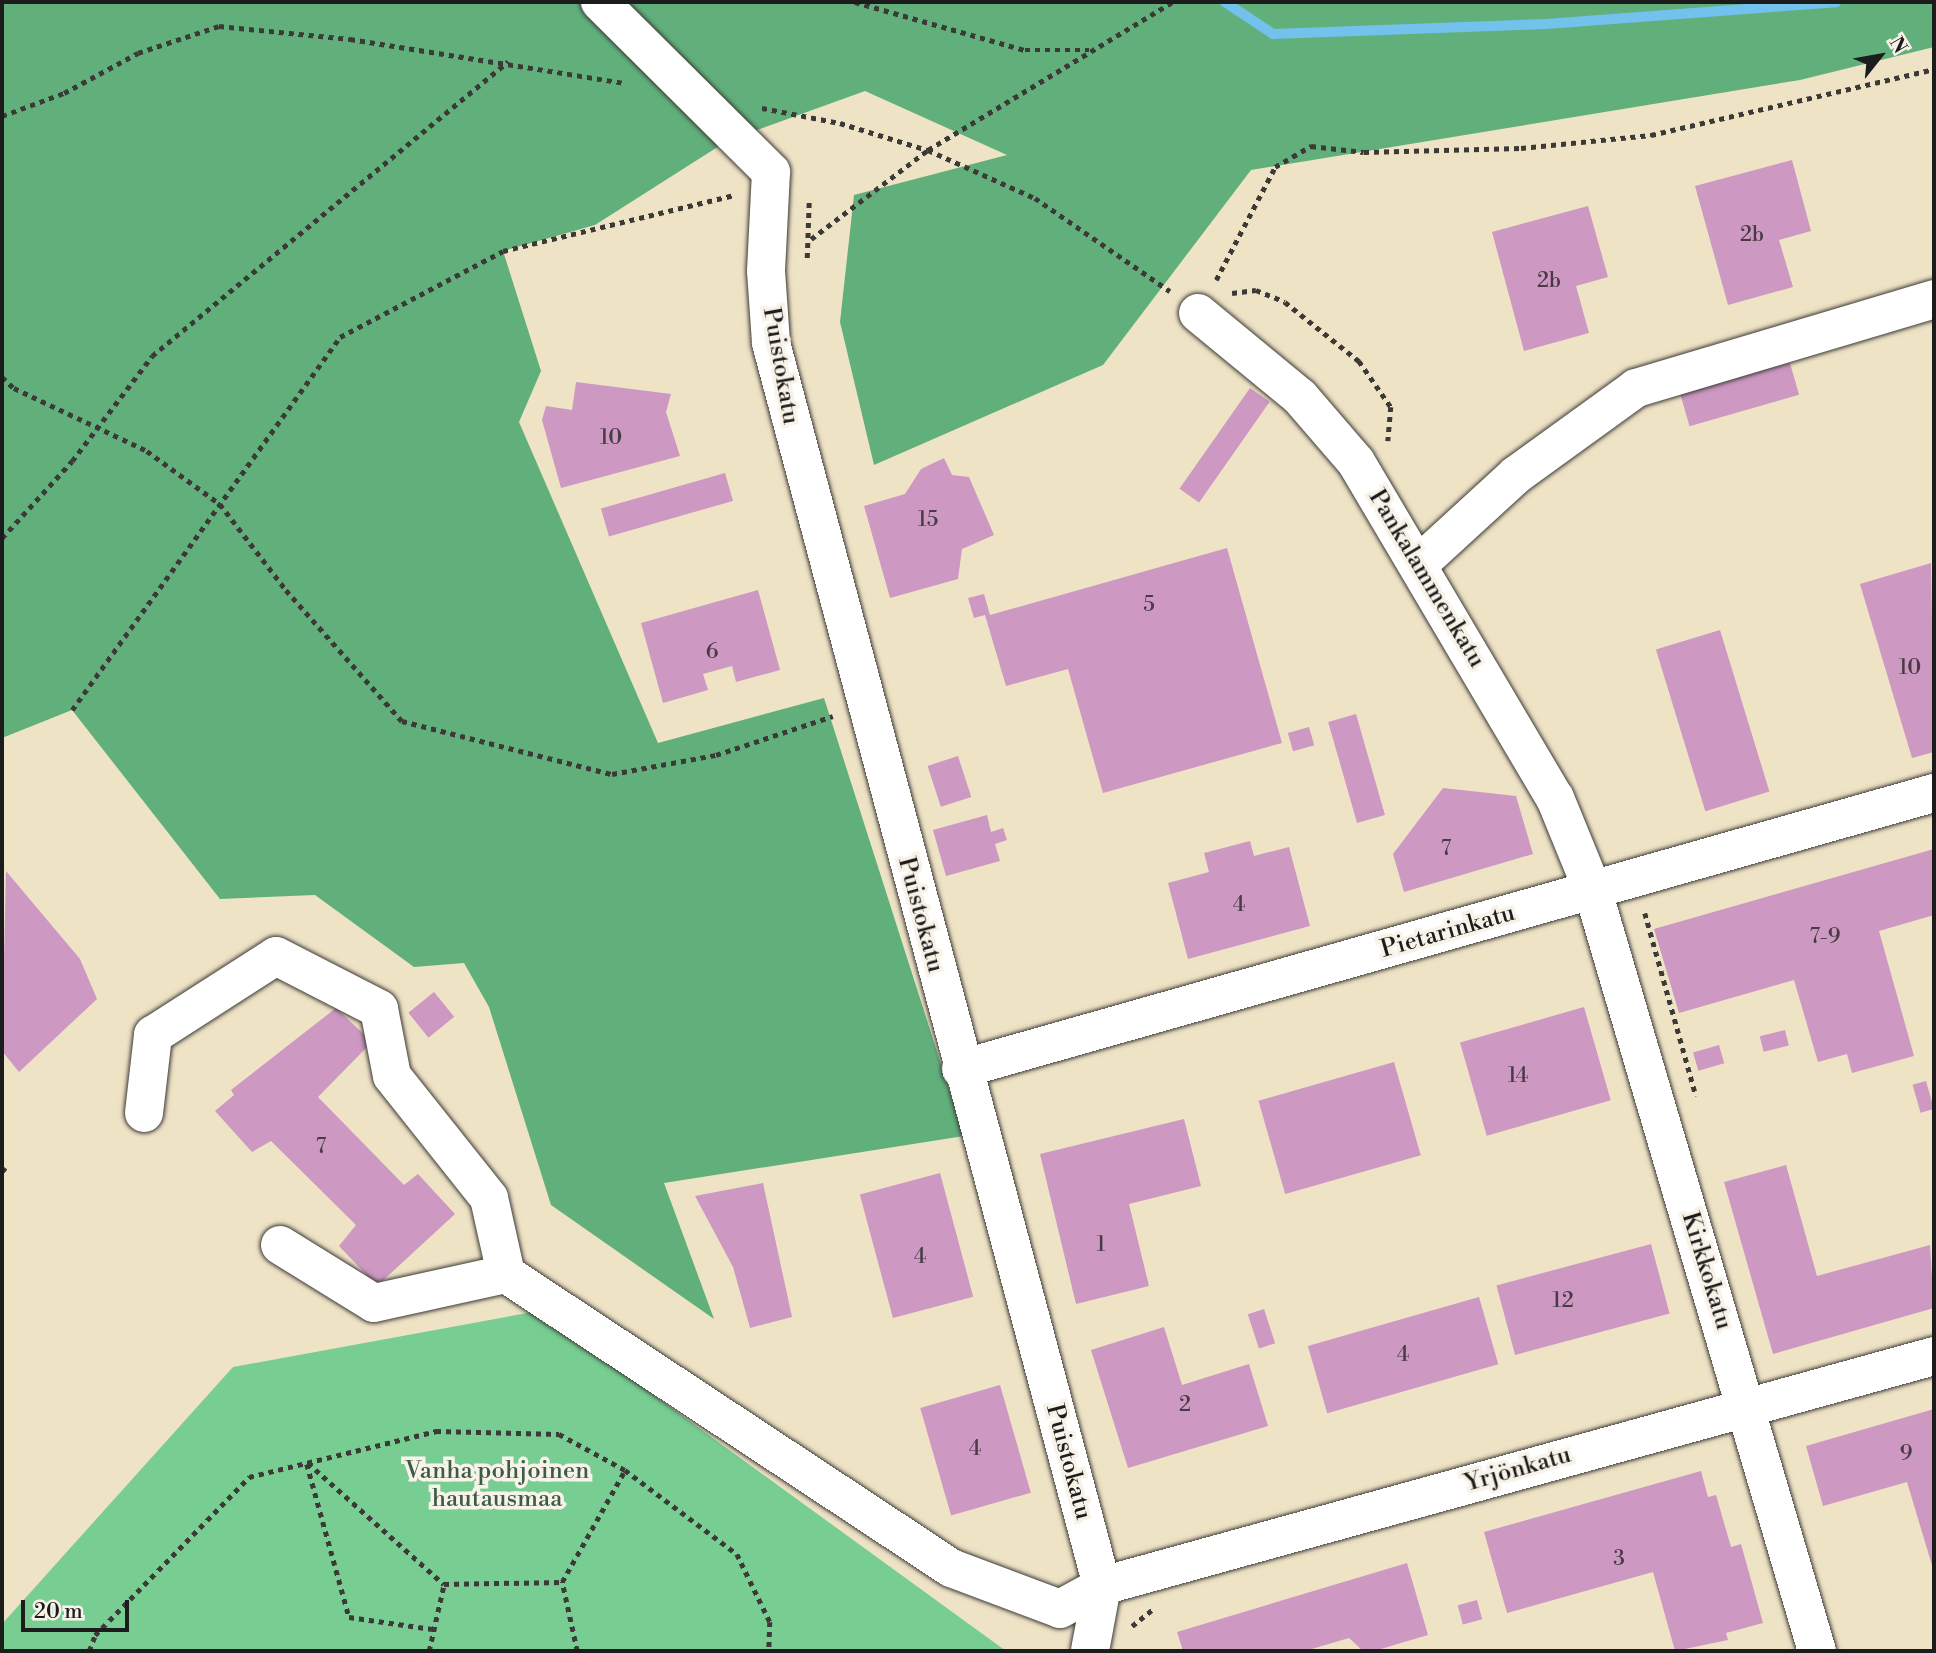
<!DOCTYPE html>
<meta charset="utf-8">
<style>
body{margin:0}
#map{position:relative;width:1936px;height:1653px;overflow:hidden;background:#efe3c6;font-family:"Libre Bodoni",serif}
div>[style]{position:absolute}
.green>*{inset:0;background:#77cd92}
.forest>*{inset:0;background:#61b07c}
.stream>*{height:10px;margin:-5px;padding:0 5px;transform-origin:5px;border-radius:5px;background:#73c2ee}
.building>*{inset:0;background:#cd98c2;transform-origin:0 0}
.path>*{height:4.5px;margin-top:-2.25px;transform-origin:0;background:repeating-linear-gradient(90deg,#3c3a36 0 5px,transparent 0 10px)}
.roads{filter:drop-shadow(0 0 2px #3c3a36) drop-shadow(0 0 2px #3c3a36)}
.minor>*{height:38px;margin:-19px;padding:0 19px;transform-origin:19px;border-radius:19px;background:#fff}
span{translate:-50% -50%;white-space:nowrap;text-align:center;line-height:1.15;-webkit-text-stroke:7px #f7f3e8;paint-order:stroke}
.number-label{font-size:21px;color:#483b46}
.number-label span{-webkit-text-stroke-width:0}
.street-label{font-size:24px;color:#1c1c1c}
.park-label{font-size:24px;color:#3c5a45}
.frame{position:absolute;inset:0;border:4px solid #1c1c1c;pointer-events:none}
.north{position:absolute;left:1845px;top:21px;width:70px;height:70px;-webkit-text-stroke:5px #f7f3e8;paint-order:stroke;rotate:59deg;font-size:19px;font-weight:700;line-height:28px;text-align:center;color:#1c1c1c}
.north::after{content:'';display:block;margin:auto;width:24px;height:32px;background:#1c1c1c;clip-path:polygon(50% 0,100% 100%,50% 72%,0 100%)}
.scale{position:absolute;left:21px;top:1600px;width:108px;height:32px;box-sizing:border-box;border:4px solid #1c1c1c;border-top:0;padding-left:9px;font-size:21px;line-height:24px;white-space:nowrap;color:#1c1c1c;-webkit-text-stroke:5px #f7f3e8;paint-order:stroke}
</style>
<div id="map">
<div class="green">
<i style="clip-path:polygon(538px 1311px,1006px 1651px,2px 1651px,2px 1624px,233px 1367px)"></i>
</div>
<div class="forest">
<i style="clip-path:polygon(2px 2px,1934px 2px,1934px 47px,1800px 80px,1251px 170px,1103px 365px,874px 465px,840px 322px,854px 195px,1007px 155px,865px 91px,727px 141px,595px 225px,503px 251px,541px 371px,519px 422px,658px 743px,824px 698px,964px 1136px,664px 1183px,714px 1319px,551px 1205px,489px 1007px,464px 963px,414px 967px,315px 895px,220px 899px,72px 710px,2px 738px)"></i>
</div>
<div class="stream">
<i style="left:1225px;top:2px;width:58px;rotate:33.7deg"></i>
<i style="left:1273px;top:34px;width:273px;rotate:-2.1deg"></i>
<i style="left:1546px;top:24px;width:291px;rotate:-4.3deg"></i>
</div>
<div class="building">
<i style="clip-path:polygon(1792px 160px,1811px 231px,1779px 240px,1793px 287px,1728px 305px,1695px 186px)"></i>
<i style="clip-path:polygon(1588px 206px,1608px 277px,1576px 286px,1589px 333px,1524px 351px,1492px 232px)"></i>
<i style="left:1790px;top:363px;width:33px;height:114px;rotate:74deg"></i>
<i style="clip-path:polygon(576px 382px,671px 394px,666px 412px,680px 456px,561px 488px,542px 420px,546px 406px,572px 410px)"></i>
<i style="left:1250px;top:388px;width:24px;height:123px;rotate:35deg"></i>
<i style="clip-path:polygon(944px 458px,952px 475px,969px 477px,994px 535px,962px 549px,958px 579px,890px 598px,864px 506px,905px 494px,921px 469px)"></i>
<i style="left:725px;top:473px;width:29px;height:129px;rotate:74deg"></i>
<i style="clip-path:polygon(1227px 548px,1282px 743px,1103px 793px,1068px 669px,1006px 686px,985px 615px,974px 618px,968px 598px,984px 594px,990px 615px)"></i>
<i style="clip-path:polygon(1931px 563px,1934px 752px,1912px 758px,1860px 584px)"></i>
<i style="clip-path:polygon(758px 590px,780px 670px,736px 682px,732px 666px,703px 674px,708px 690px,663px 703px,641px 623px)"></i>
<i style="left:1720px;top:630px;width:169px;height:67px;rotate:73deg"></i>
<i style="left:1356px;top:714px;width:105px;height:29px;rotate:74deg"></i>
<i style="left:1309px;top:727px;width:19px;height:22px;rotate:74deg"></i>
<i style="left:958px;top:756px;width:43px;height:32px;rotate:72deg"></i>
<i style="clip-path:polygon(1443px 788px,1516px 796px,1533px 854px,1404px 892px,1393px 854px)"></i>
<i style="clip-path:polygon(987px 815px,991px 832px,1003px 828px,1007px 840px,995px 844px,1000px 861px,946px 876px,933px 830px)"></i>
<i style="clip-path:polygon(1250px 841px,1254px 856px,1289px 847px,1310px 926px,1188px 959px,1168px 883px,1209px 872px,1204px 853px)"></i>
<i style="clip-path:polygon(1934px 849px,1934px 915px,1879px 931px,1914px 1056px,1852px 1073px,1847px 1054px,1818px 1062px,1794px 980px,1679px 1013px,1654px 929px)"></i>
<i style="clip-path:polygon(6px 871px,80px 959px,97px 999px,19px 1072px,2px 1051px)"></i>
<i style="left:434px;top:992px;width:32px;height:33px;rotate:51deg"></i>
<i style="left:1584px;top:1007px;width:97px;height:129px;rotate:74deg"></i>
<i style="clip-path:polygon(336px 1008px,372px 1042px,318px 1097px,404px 1185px,418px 1174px,455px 1214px,377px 1286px,339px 1246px,356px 1225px,271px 1141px,252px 1152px,215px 1111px,234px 1095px,231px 1090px)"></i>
<i style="left:1785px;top:1030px;width:16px;height:26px;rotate:76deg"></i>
<i style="left:1719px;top:1045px;width:19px;height:27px;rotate:74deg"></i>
<i style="left:1394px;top:1062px;width:97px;height:141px;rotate:74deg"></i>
<i style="left:1926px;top:1081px;width:29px;height:14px;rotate:74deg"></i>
<i style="clip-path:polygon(1184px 1119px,1201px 1186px,1129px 1204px,1149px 1286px,1076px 1304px,1040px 1154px)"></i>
<i style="clip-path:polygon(1786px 1165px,1817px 1276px,1930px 1245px,1934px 1308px,1773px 1354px,1724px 1182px)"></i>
<i style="left:940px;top:1173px;width:128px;height:83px;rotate:75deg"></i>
<i style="clip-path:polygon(763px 1183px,792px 1317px,750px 1328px,733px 1267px,695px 1196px)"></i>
<i style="left:1651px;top:1244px;width:72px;height:160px;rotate:75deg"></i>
<i style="left:1479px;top:1297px;width:70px;height:178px;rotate:74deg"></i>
<i style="left:1264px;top:1309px;width:36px;height:17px;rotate:72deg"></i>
<i style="clip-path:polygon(1164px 1327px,1182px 1385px,1249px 1364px,1268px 1426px,1128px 1468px,1091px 1350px)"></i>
<i style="left:1000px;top:1385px;width:112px;height:83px;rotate:74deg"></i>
<i style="clip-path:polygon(1934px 1409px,1934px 1572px,1907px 1482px,1823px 1506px,1806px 1446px)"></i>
<i style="clip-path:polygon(1701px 1471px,1708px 1497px,1716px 1495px,1731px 1547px,1741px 1544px,1763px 1623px,1726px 1633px,1728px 1640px,1675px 1651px,1653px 1572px,1507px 1613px,1484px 1532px)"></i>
<i style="clip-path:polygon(1407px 1563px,1428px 1635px,1374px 1651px,1363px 1651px,1349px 1638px,1305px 1651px,1183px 1651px,1177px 1632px)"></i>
<i style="left:1477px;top:1600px;width:20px;height:20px;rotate:75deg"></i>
</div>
<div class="path">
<i style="left:855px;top:2px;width:177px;rotate:15.8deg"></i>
<i style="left:1025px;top:50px;width:64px"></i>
<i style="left:762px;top:108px;width:79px;rotate:10.9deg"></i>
<i style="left:840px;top:123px;width:92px;rotate:17.1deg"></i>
<i style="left:928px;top:150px;width:117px;rotate:24.2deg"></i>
<i style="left:1035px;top:198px;width:164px;rotate:34.6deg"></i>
<i style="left:2px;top:116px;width:66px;rotate:-20.4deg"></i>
<i style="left:64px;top:93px;width:84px;rotate:-28.4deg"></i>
<i style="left:138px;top:53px;width:85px;rotate:-18.4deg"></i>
<i style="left:219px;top:26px;width:132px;rotate:5.7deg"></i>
<i style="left:350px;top:39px;width:279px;rotate:9.1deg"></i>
<i style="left:811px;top:239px;width:147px;rotate:-37.3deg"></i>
<i style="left:928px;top:150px;width:285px;rotate:-31.2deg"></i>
<i style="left:807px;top:258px;width:57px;rotate:-88deg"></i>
<i style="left:1216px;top:280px;width:127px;rotate:-62.4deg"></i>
<i style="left:1275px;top:167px;width:42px;rotate:-30.3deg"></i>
<i style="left:1311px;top:146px;width:53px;rotate:6.5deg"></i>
<i style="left:1364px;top:152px;width:157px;rotate:-1.5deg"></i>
<i style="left:1521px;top:148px;width:131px;rotate:-5.7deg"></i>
<i style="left:1651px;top:135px;width:291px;rotate:-13.1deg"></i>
<i style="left:1232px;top:293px;width:24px;rotate:-7deg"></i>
<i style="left:1256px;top:290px;width:31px;rotate:22deg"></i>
<i style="left:1285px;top:302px;width:95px;rotate:38.6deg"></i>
<i style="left:1359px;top:361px;width:56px;rotate:55.2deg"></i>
<i style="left:1391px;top:407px;width:34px;rotate:95deg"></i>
<i style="left:2px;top:377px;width:16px;rotate:43deg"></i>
<i style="left:14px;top:388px;width:147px;rotate:25.3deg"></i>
<i style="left:147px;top:451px;width:90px;rotate:36deg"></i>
<i style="left:220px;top:504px;width:108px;rotate:52.5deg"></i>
<i style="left:286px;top:590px;width:175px;rotate:48.5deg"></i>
<i style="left:402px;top:721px;width:217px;rotate:14.2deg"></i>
<i style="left:612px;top:774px;width:106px;rotate:-10.4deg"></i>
<i style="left:716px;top:755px;width:123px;rotate:-18.4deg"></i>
<i style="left:2px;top:538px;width:104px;rotate:-47.7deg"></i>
<i style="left:72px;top:461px;width:132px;rotate:-52.7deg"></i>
<i style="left:152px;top:356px;width:462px;rotate:-39.6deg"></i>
<i style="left:72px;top:710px;width:459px;rotate:-54.3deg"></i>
<i style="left:340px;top:337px;width:184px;rotate:-27.8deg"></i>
<i style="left:503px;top:251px;width:238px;rotate:-13.6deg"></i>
<i style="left:1645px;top:913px;width:190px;rotate:74.4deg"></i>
<i style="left:2px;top:1168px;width:5px;rotate:37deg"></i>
<i style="left:308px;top:1463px;width:182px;rotate:41.7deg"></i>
<i style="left:444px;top:1584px;width:118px;rotate:-1deg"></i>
<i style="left:307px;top:1464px;width:159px;rotate:74.6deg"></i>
<i style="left:349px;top:1617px;width:84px;rotate:8.2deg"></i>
<i style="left:1132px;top:1626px;width:26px;rotate:-39deg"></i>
<i style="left:89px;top:1651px;width:17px;rotate:-69deg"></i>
<i style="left:95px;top:1635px;width:221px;rotate:-45.7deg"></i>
<i style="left:249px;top:1477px;width:193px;rotate:-13.8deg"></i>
<i style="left:436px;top:1431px;width:123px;rotate:1.4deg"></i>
<i style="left:559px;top:1434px;width:75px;rotate:28.6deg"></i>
<i style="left:625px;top:1470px;width:140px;rotate:36.9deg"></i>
<i style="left:737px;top:1554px;width:76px;rotate:64.1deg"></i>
<i style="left:770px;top:1622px;width:29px;rotate:92deg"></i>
<i style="left:429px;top:1651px;width:69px;rotate:-77.4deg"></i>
<i style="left:577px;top:1651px;width:71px;rotate:-102.3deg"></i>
<i style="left:562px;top:1582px;width:129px;rotate:-60.6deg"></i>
</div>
<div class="roads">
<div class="minor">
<i style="left:600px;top:2px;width:241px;rotate:44.8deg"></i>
<i style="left:771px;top:172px;width:99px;rotate:92.9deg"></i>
<i style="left:766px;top:271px;width:72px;rotate:86deg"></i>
<i style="left:771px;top:343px;width:1286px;rotate:75.09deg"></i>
<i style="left:1102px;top:1586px;width:66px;rotate:100.5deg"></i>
<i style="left:1198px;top:313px;width:132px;rotate:39.5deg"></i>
<i style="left:1300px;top:397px;width:86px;rotate:49.3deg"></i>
<i style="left:1356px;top:462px;width:391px;rotate:59.4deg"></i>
<i style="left:1555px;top:798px;width:100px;rotate:67.8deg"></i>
<i style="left:1593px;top:891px;width:792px;rotate:73.58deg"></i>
<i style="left:1419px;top:564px;width:132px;rotate:-42.5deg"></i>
<i style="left:1516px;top:475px;width:148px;rotate:-35.9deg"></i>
<i style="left:1636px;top:388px;width:311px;rotate:-16.6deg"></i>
<i style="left:961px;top:1069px;width:1011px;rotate:-15.84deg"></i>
<i style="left:144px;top:1113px;width:79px;rotate:-83.4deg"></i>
<i style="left:153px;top:1035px;width:146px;rotate:-32.7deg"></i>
<i style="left:276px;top:956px;width:116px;rotate:27.2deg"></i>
<i style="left:379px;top:1009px;width:68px;rotate:79deg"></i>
<i style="left:392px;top:1076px;width:156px;rotate:51.5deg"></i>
<i style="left:489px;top:1198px;width:78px;rotate:77.4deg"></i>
<i style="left:280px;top:1245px;width:110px;rotate:31.7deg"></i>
<i style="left:374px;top:1303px;width:135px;rotate:-12.4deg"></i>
<i style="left:506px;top:1274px;width:533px;rotate:33.45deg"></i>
<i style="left:951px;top:1568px;width:116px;rotate:20.6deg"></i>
<i style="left:1060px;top:1609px;width:48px;rotate:-28.7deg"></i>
<i style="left:1102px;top:1586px;width:863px;rotate:-15.45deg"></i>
</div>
</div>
<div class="number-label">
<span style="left:1752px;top:235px">2b</span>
<span style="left:1549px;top:281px">2b</span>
<span style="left:611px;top:438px">10</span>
<span style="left:928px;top:520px">15</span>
<span style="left:1149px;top:605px">5</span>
<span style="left:712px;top:652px">6</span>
<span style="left:1910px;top:668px">10</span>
<span style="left:1446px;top:849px">7</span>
<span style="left:1239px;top:905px">4</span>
<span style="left:1825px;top:937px">7-9</span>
<span style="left:1518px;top:1076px">14</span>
<span style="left:321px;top:1147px">7</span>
<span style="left:1101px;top:1245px">1</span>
<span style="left:920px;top:1257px">4</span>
<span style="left:1563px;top:1301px">12</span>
<span style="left:1403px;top:1355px">4</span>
<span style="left:1185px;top:1405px">2</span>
<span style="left:975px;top:1449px">4</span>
<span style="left:1906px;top:1454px">9</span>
<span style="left:1619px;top:1559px">3</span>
</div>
<div class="street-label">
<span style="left:780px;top:366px;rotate:80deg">Puistokatu</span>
<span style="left:1426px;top:579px;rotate:59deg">Pankalammenkatu</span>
<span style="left:920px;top:915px;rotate:75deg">Puistokatu</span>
<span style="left:1448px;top:932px;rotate:-16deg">Pietarinkatu</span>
<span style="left:1706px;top:1271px;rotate:73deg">Kirkkokatu</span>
<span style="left:1068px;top:1462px;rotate:75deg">Puistokatu</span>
<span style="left:1518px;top:1470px;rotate:-16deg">Yrjönkatu</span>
</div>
<div class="park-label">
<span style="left:497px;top:1486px">Vanha pohjoinen<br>hautausmaa</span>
</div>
<div class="frame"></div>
<div class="north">N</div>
<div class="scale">20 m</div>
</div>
